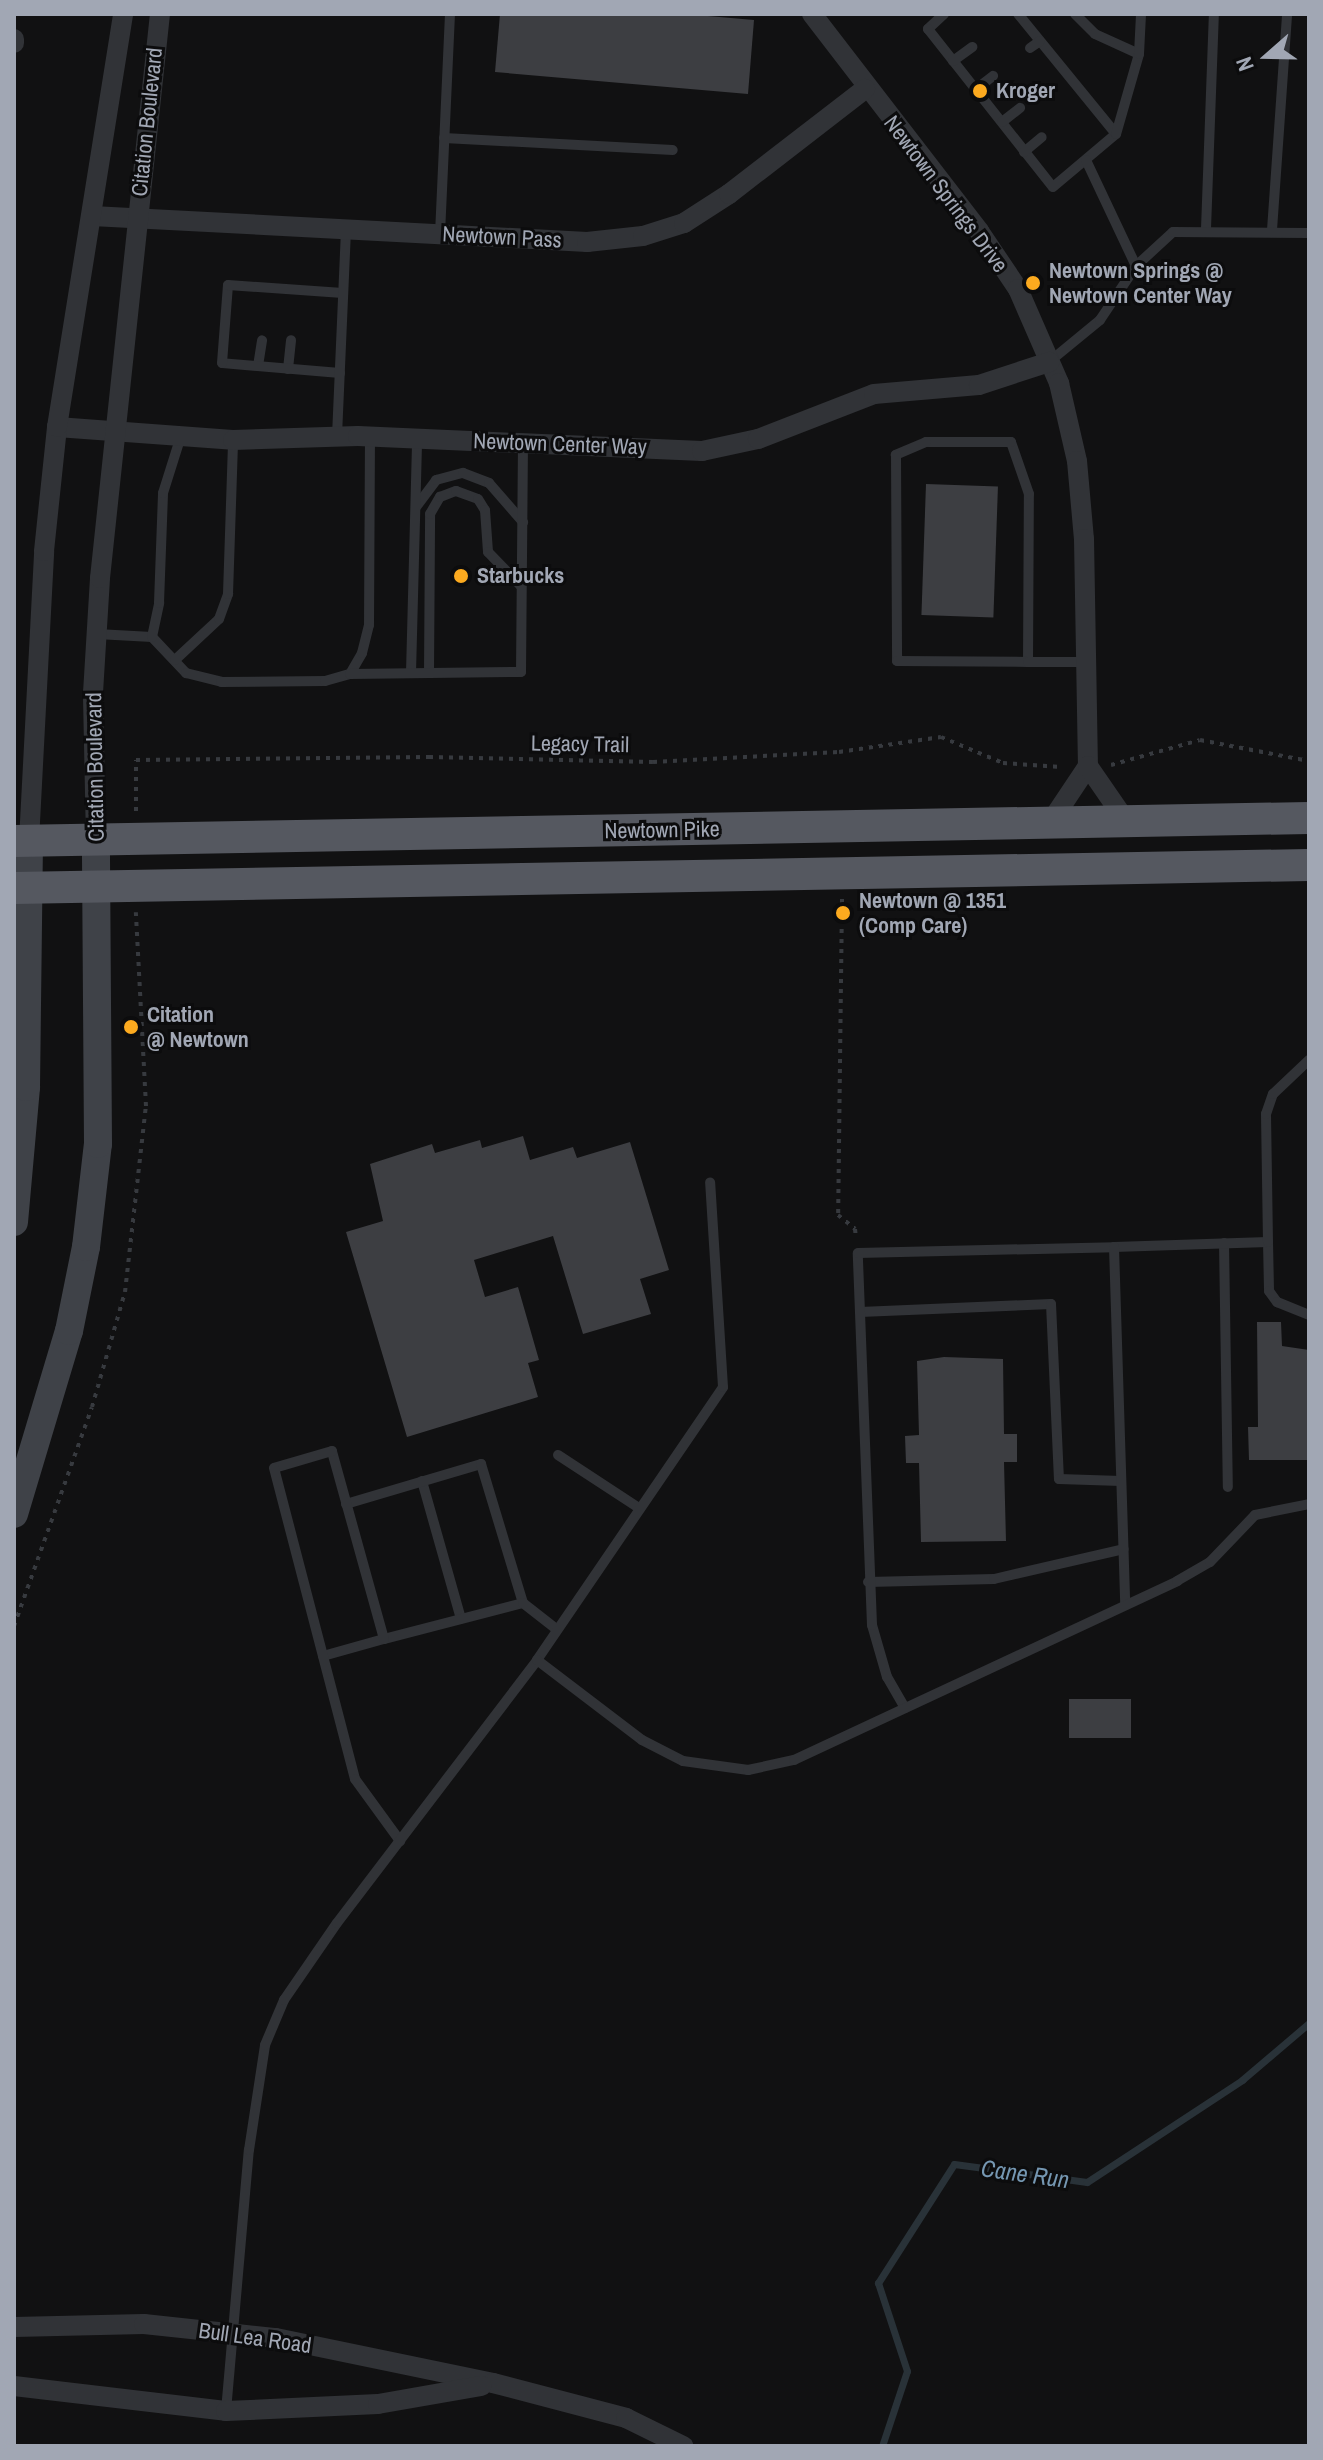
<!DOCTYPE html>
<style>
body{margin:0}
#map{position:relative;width:1323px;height:2460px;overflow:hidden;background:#111112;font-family:"Archivo Narrow",sans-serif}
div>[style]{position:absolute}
.stream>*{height:7px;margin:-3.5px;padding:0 3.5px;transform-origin:3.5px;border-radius:3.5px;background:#293238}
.building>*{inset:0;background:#3d3e42;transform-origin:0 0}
.path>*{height:4px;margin-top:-2px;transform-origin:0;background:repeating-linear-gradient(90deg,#373a3f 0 4px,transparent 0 10px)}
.service>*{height:10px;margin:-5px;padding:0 5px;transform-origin:5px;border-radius:5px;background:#313337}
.minor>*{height:20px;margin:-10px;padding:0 10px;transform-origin:10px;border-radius:10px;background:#313337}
.secondary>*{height:28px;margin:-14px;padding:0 14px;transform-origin:14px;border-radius:14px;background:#3f4248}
.trunk>*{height:32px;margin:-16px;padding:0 16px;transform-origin:16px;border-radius:16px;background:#555860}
.dots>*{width:22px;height:22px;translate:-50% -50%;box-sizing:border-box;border:4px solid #0c0c0d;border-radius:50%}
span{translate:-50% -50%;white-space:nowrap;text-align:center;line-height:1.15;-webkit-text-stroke:6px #0c0c0d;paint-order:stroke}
.poi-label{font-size:22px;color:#a1a7b4;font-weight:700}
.left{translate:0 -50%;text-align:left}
.street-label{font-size:22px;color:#a1a7b4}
.water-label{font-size:24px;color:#7597b2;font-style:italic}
.frame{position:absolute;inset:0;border:16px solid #a1a7b4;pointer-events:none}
.north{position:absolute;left:1227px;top:16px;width:80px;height:80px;-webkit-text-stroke:6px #0c0c0d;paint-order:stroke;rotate:250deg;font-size:22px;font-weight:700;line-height:32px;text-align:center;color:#a1a7b4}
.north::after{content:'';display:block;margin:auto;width:28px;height:36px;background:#a1a7b4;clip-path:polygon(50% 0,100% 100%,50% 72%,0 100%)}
</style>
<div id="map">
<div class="stream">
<i style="left:882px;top:2446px;width:79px;rotate:-71.6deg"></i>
<i style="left:907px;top:2371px;width:93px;rotate:-108.2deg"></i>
<i style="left:878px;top:2283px;width:141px;rotate:-57.4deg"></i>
<i style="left:954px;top:2164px;width:134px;rotate:7.7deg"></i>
<i style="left:1087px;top:2182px;width:186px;rotate:-33.3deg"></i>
<i style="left:1242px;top:2080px;width:88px;rotate:-40.4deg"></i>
</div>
<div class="building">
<i style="clip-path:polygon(500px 14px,685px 14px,754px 20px,748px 94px,495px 72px)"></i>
<i style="left:926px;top:484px;width:72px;height:131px;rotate:2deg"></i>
<i style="clip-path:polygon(523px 1136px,530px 1160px,573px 1147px,577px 1158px,630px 1142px,669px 1270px,640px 1279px,651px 1314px,583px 1334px,553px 1236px,474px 1260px,485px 1297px,518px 1287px,539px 1360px,528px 1363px,538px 1397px,407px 1437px,346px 1232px,383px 1221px,370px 1164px,432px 1144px,435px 1153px,480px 1140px,482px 1148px)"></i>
<i style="clip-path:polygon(1257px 1322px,1281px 1322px,1282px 1346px,1309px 1350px,1309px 1460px,1249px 1460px,1248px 1427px,1258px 1427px)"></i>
<i style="clip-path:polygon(944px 1357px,1003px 1359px,1004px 1434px,1017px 1434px,1017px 1462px,1004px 1462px,1006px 1541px,921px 1542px,919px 1463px,906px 1463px,905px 1436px,919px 1435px,917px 1361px)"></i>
<i style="left:1069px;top:1699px;width:62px;height:39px"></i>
</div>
<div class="path">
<i style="left:1111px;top:765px;width:92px;rotate:-15.7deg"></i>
<i style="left:1200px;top:740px;width:111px;rotate:10.9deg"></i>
<i style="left:136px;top:811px;width:51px;rotate:-90deg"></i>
<i style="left:136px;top:760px;width:293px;rotate:-0.6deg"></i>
<i style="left:429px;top:757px;width:224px;rotate:1.3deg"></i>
<i style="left:653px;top:762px;width:186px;rotate:-3.1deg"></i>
<i style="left:839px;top:752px;width:103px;rotate:-8.4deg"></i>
<i style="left:941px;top:737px;width:67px;rotate:22.8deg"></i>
<i style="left:1003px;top:763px;width:58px;rotate:3.9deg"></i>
<i style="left:842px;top:899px;width:316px;rotate:90.7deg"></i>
<i style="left:838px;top:1215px;width:22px;rotate:39deg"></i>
<i style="left:855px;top:1229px;width:9px;rotate:84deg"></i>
<i style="left:14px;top:1626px;width:232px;rotate:-70.4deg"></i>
<i style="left:92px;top:1407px;width:120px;rotate:-74deg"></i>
<i style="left:125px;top:1292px;width:187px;rotate:-83.6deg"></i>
<i style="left:146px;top:1106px;width:194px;rotate:-93deg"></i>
</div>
<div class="service">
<i style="left:944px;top:14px;width:22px;rotate:137deg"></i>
<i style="left:928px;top:29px;width:201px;rotate:51.7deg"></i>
<i style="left:1053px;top:187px;width:82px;rotate:-40.1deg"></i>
<i style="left:1116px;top:134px;width:155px;rotate:-129.2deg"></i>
<i style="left:1075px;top:14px;width:28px;rotate:45deg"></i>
<i style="left:1095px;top:34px;width:48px;rotate:24.4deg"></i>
<i style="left:1139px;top:54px;width:83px;rotate:106deg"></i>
<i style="left:1030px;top:48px;width:12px;rotate:-35deg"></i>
<i style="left:1139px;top:54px;width:40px;rotate:-87.1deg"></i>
<i style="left:953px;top:61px;width:24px;rotate:-36deg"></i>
<i style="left:975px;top:90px;width:23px;rotate:-38deg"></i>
<i style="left:1002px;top:122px;width:23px;rotate:-38deg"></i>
<i style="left:444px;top:138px;width:229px;rotate:3deg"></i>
<i style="left:1024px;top:152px;width:23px;rotate:-40deg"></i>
<i style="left:1206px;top:229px;width:215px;rotate:-87.9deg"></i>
<i style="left:1272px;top:230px;width:217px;rotate:-86deg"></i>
<i style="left:440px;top:234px;width:220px;rotate:-87.4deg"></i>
<i style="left:1136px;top:266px;width:50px;rotate:-42.6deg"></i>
<i style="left:1173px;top:232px;width:136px;rotate:0.4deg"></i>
<i style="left:1049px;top:362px;width:66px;rotate:-39.5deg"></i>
<i style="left:1100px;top:320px;width:65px;rotate:-56.3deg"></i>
<i style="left:1136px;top:266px;width:117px;rotate:-115.3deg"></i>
<i style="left:258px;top:366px;width:26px;rotate:-81deg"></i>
<i style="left:288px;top:369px;width:29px;rotate:-84deg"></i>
<i style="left:340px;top:373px;width:118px;rotate:-175.2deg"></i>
<i style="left:222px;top:363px;width:78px;rotate:-85.6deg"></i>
<i style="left:228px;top:285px;width:115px;rotate:4deg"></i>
<i style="left:337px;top:436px;width:208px;rotate:-87.5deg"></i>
<i style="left:416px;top:507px;width:34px;rotate:-53deg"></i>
<i style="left:436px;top:480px;width:28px;rotate:-15deg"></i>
<i style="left:463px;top:473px;width:28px;rotate:21deg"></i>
<i style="left:489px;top:483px;width:52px;rotate:48.9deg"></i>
<i style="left:97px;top:634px;width:55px;rotate:3.1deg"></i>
<i style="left:152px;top:637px;width:50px;rotate:46.6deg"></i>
<i style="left:186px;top:673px;width:36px;rotate:14deg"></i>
<i style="left:221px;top:682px;width:104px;rotate:-0.6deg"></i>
<i style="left:325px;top:681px;width:26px;rotate:-16deg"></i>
<i style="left:350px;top:674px;width:24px;rotate:-60deg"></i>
<i style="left:362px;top:653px;width:29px;rotate:-76deg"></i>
<i style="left:369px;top:625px;width:189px;rotate:-89.7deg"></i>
<i style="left:152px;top:637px;width:35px;rotate:-78deg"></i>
<i style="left:159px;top:603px;width:110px;rotate:-87.9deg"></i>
<i style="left:163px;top:493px;width:60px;rotate:-72.5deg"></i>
<i style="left:175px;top:660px;width:60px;rotate:-43deg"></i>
<i style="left:219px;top:619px;width:27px;rotate:-70deg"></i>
<i style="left:228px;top:594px;width:154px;rotate:-88.1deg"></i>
<i style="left:1028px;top:662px;width:168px;rotate:-89.7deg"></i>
<i style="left:1029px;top:494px;width:55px;rotate:-109.1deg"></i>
<i style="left:1011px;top:442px;width:85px;rotate:180deg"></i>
<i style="left:926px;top:442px;width:33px;rotate:157deg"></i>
<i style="left:896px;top:455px;width:206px;rotate:89.7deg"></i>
<i style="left:897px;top:661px;width:131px;rotate:0.4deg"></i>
<i style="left:1028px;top:662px;width:58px"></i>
<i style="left:429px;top:672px;width:158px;rotate:-89.6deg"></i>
<i style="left:430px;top:514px;width:20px;rotate:-60deg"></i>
<i style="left:440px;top:497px;width:17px;rotate:-21deg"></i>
<i style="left:456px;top:491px;width:23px;rotate:20deg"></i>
<i style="left:478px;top:499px;width:13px;rotate:58deg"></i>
<i style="left:485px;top:510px;width:42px;rotate:85.9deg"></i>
<i style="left:488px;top:552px;width:47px;rotate:45.9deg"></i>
<i style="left:411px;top:673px;width:235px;rotate:-88.5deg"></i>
<i style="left:350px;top:674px;width:171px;rotate:-0.7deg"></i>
<i style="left:521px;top:672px;width:229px;rotate:-89.5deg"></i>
<i style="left:1268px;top:1242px;width:49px;rotate:88.8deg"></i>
<i style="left:1269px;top:1291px;width:14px;rotate:54deg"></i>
<i style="left:1277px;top:1302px;width:35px;rotate:22deg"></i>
<i style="left:1224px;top:1243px;width:244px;rotate:89.1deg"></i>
<i style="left:1114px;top:1247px;width:154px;rotate:-1.9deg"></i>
<i style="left:1268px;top:1242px;width:128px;rotate:-90.9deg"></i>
<i style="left:1266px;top:1114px;width:21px;rotate:-71deg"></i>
<i style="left:1273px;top:1094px;width:50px;rotate:-43.4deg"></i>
<i style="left:860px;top:1312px;width:191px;rotate:-2.4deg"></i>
<i style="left:1051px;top:1304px;width:175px;rotate:87.4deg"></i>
<i style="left:1059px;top:1479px;width:62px;rotate:1.8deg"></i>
<i style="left:558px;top:1455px;width:97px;rotate:33.2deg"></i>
<i style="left:422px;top:1481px;width:143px;rotate:74.2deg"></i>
<i style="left:346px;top:1504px;width:141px;rotate:-16.5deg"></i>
<i style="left:481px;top:1464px;width:145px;rotate:73.2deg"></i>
<i style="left:523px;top:1603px;width:144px;rotate:165.5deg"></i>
<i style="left:868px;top:1582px;width:126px;rotate:-1.4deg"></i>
<i style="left:994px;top:1579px;width:133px;rotate:-13deg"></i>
<i style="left:523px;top:1603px;width:41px;rotate:38deg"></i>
<i style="left:323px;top:1656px;width:63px;rotate:-15.6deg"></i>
<i style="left:384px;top:1639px;width:195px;rotate:-105.5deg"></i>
<i style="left:332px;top:1451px;width:60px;rotate:163.7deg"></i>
<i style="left:274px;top:1468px;width:321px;rotate:75.4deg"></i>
<i style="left:355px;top:1779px;width:77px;rotate:54deg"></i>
<i style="left:537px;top:1660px;width:330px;rotate:-55.7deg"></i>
<i style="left:723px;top:1387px;width:205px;rotate:-93.6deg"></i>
<i style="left:905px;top:1708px;width:36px;rotate:-120deg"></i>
<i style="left:887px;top:1677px;width:54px;rotate:-106.1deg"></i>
<i style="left:872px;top:1625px;width:372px;rotate:-92.2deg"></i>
<i style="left:858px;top:1253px;width:256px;rotate:-1.3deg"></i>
<i style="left:1114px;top:1247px;width:357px;rotate:88.2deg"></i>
<i style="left:226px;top:2411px;width:262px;rotate:-85deg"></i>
<i style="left:249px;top:2150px;width:106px;rotate:-81.3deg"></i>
<i style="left:265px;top:2045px;width:49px;rotate:-67.1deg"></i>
<i style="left:284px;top:2000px;width:93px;rotate:-55.5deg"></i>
<i style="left:337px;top:1923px;width:330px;rotate:-52.7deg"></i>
<i style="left:537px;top:1660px;width:132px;rotate:37.3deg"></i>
<i style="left:642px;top:1740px;width:46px;rotate:27.1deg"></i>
<i style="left:683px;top:1761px;width:66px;rotate:7.9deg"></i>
<i style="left:748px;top:1770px;width:47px;rotate:-12.3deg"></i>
<i style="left:794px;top:1760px;width:423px;rotate:-25deg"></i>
<i style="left:1177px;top:1581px;width:38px;rotate:-30deg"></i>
<i style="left:1210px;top:1562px;width:65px;rotate:-46.2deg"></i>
<i style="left:1255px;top:1515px;width:55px;rotate:-11.5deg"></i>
</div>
<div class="minor">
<i style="left:812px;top:14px;width:274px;rotate:52.4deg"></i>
<i style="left:979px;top:231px;width:70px;rotate:56.1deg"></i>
<i style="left:1018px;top:289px;width:103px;rotate:66.4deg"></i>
<i style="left:1059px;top:383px;width:80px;rotate:77deg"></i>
<i style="left:1077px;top:461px;width:78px;rotate:84.9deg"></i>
<i style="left:1084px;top:539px;width:227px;rotate:89deg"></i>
<i style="left:1088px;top:766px;width:69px;rotate:123.7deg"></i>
<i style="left:14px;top:39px;width:4px;rotate:90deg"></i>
<i style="left:92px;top:216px;width:496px;rotate:3deg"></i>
<i style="left:587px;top:242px;width:56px;rotate:-6.1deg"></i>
<i style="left:643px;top:236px;width:43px;rotate:-17.6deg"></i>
<i style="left:684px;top:223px;width:54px;rotate:-32.8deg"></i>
<i style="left:729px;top:194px;width:172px;rotate:-37.7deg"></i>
<i style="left:57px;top:427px;width:176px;rotate:4.2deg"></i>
<i style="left:233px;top:440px;width:125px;rotate:-1.8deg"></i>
<i style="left:358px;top:436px;width:344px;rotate:2.5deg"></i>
<i style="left:702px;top:451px;width:57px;rotate:-12.1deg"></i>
<i style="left:758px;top:439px;width:124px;rotate:-21.2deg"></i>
<i style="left:874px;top:394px;width:105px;rotate:-4.9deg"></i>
<i style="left:979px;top:385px;width:74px;rotate:-18.2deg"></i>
<i style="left:1088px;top:766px;width:67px;rotate:55.4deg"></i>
<i style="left:96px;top:840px;width:147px;rotate:-91.2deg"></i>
<i style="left:93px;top:693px;width:115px;rotate:-86.5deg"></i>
<i style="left:100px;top:578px;width:567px;rotate:-83.93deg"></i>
<i style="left:29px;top:841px;width:290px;rotate:-87deg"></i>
<i style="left:44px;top:551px;width:125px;rotate:-84deg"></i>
<i style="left:57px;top:427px;width:418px;rotate:-80.9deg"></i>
<i style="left:14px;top:2327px;width:130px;rotate:-1.3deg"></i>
<i style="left:144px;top:2324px;width:133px;rotate:6.1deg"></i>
<i style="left:276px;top:2338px;width:222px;rotate:11.7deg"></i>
<i style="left:493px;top:2383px;width:138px;rotate:14.7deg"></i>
<i style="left:626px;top:2418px;width:64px;rotate:26.2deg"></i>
<i style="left:14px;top:2386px;width:213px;rotate:6.7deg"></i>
<i style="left:226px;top:2411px;width:152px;rotate:-2.6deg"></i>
<i style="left:378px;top:2404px;width:105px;rotate:-9.9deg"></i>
</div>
<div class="secondary">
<i style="left:14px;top:1222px;width:136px;rotate:-84.9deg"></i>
<i style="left:26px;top:1087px;width:246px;rotate:-89.3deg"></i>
<i style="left:14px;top:1514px;width:191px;rotate:-73.3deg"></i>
<i style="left:69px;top:1331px;width:86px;rotate:-78.6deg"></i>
<i style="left:86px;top:1247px;width:104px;rotate:-83.4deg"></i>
<i style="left:98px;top:1144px;width:304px;rotate:-90.4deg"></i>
</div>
<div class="trunk">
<i style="left:14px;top:841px;width:1295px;rotate:-1.02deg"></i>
<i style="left:14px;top:888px;width:1295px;rotate:-1.02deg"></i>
</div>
<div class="dots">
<i style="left:980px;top:91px;background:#fcaa1f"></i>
<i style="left:1033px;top:283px;background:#fcaa1f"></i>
<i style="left:461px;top:576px;background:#fcaa1f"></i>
<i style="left:843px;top:913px;background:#fcaa1f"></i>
<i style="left:131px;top:1027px;background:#fcaa1f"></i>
</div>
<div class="poi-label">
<span class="left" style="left:996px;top:91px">Kroger</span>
<span class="left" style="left:1049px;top:283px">Newtown Springs @<br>Newtown Center Way</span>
<span class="left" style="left:477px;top:576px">Starbucks</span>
<span class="left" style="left:859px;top:913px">Newtown @ 1351<br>(Comp Care)</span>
<span class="left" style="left:147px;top:1027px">Citation<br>@ Newtown</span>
</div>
<div class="street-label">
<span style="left:147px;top:122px;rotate:-84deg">Citation Boulevard</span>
<span style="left:946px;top:194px;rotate:53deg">Newtown Springs Drive</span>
<span style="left:502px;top:237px;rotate:3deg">Newtown Pass</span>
<span style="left:560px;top:444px;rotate:2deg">Newtown Center Way</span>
<span style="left:580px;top:744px;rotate:1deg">Legacy Trail</span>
<span style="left:95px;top:767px;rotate:-91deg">Citation Boulevard</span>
<span style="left:662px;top:830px;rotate:-1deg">Newtown Pike</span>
<span style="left:255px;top:2338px;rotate:8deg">Bull Lea Road</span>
</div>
<div class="water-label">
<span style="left:1025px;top:2174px;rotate:8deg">Cane Run</span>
</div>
<div class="frame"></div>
<div class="north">N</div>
</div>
